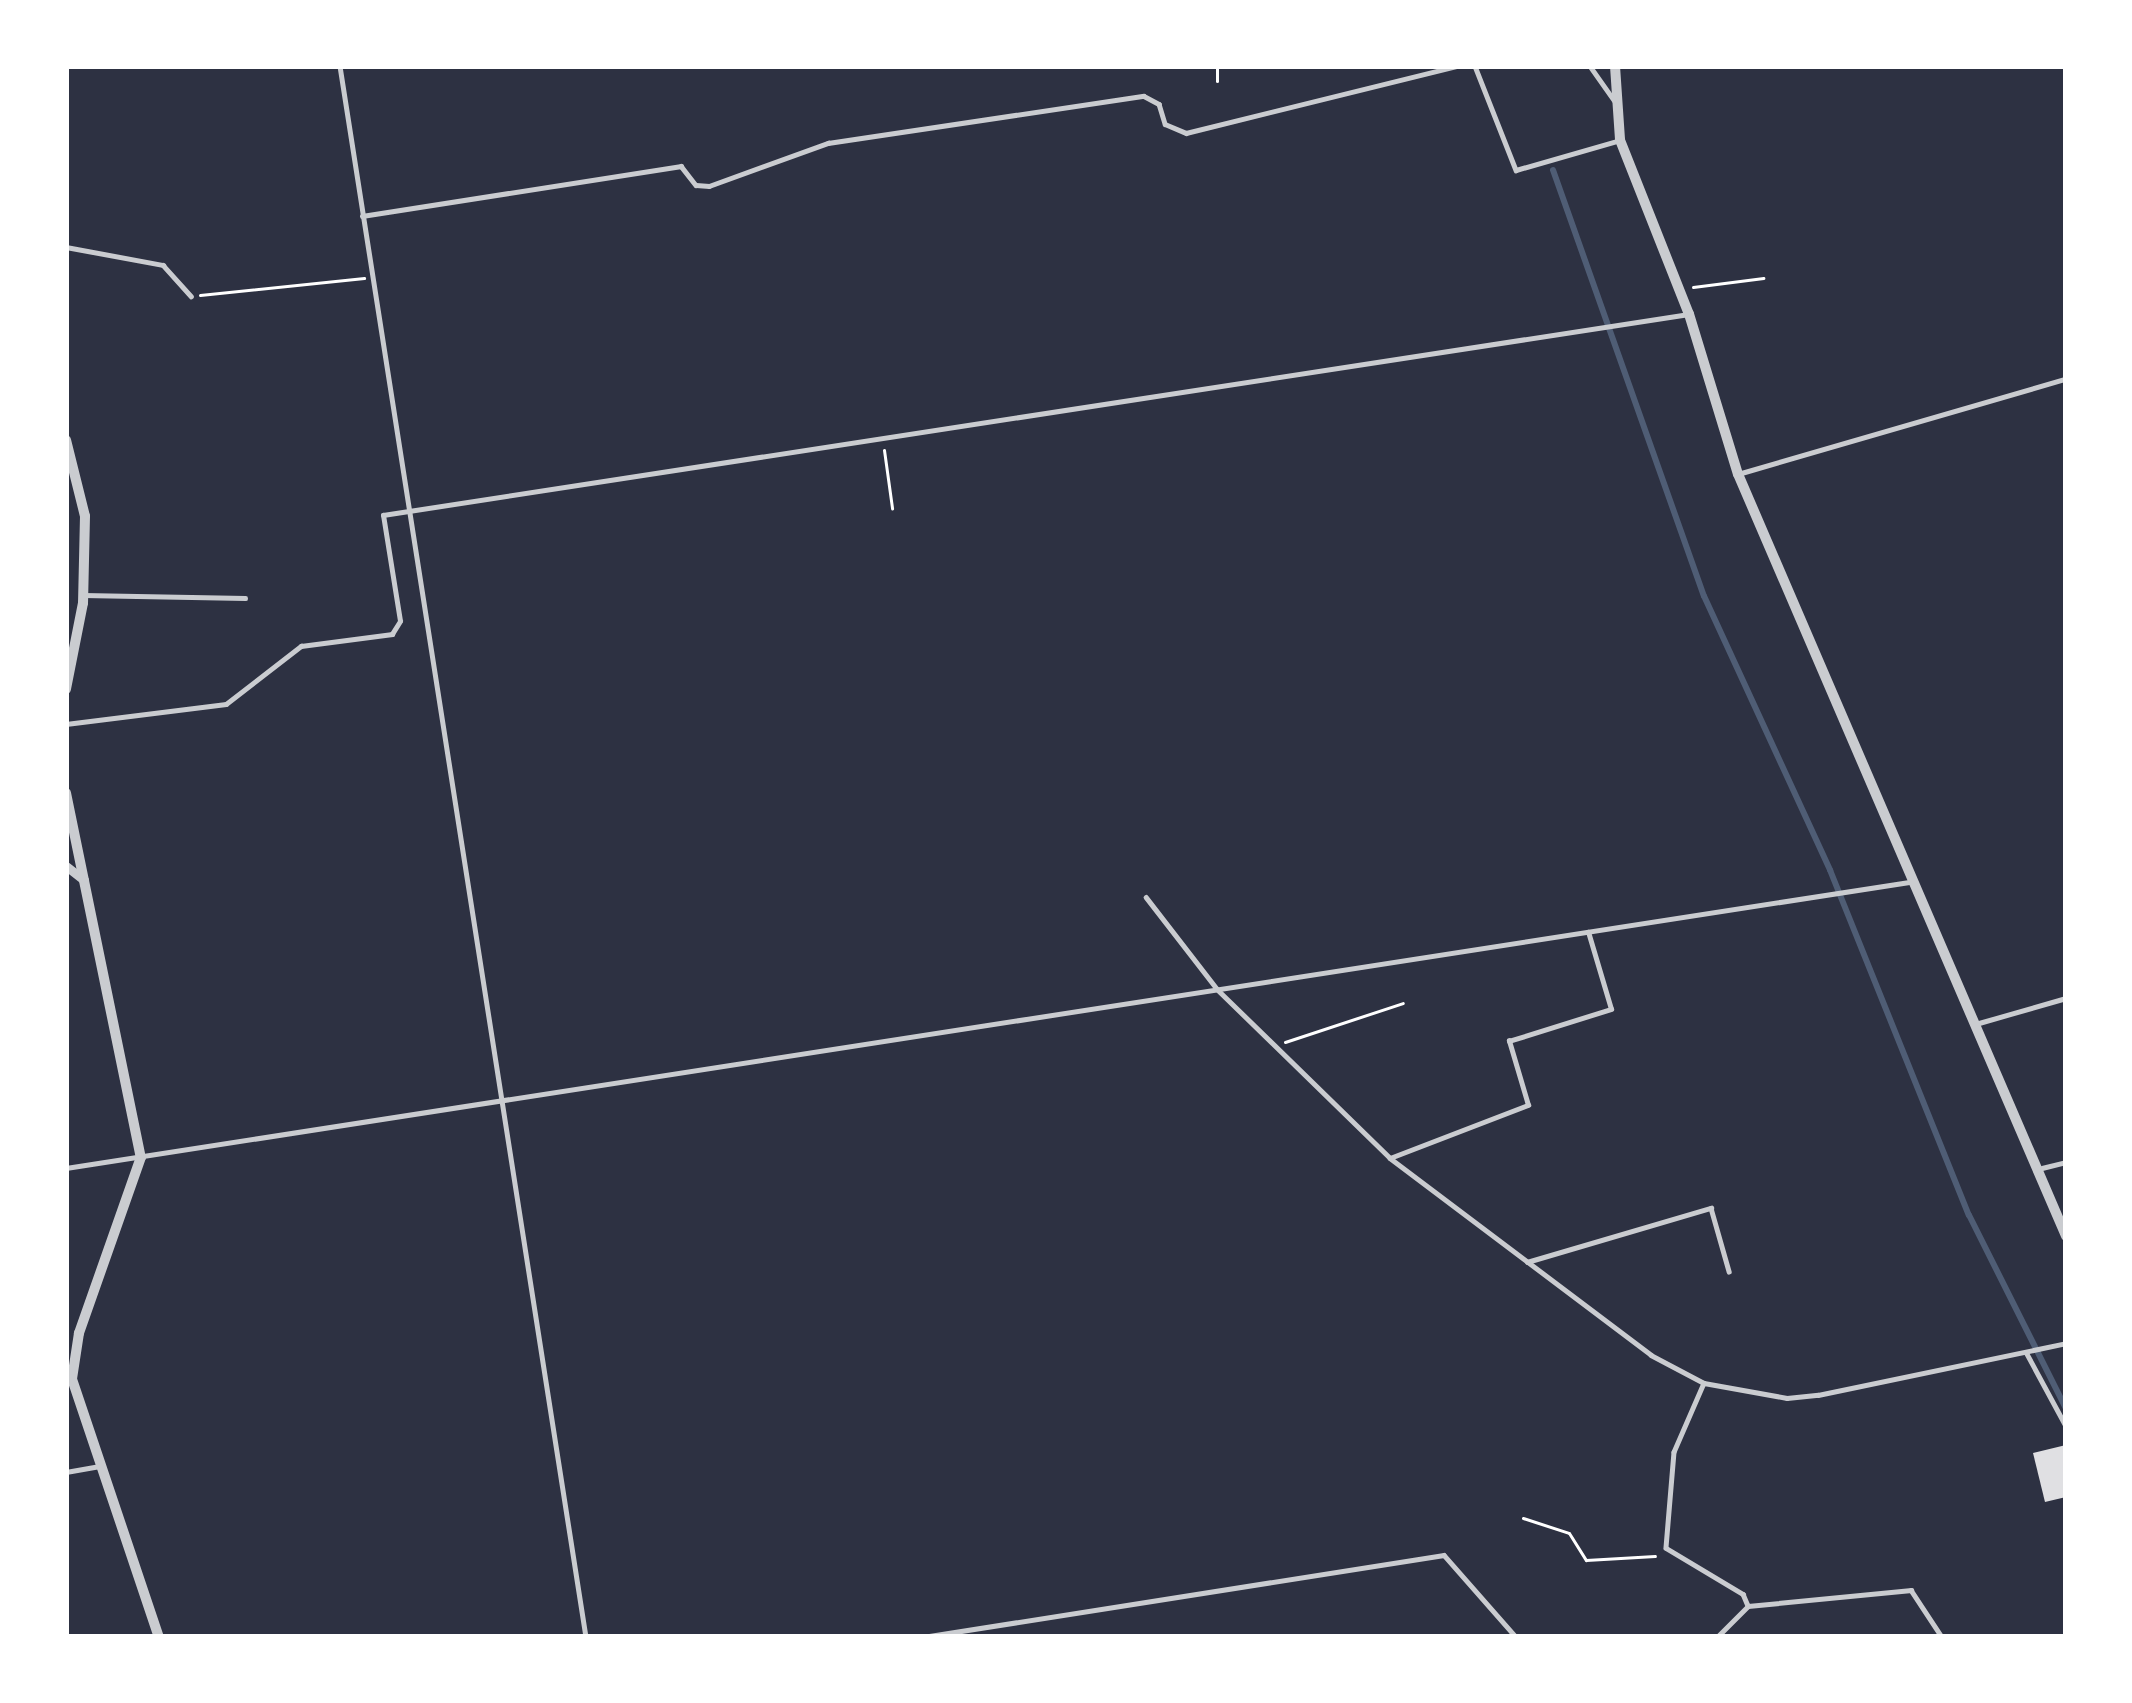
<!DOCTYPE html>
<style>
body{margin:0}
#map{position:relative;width:2132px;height:1703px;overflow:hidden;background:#2d3142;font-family:"DejaVu Sans",sans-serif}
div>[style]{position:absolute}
.stream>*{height:6px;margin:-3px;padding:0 3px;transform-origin:3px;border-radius:3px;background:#4f5d75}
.building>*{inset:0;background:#e0e0e3}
.path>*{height:3px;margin:-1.5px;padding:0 1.5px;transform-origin:1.5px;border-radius:1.5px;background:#fff}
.service>*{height:4.5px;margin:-2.25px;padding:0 2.25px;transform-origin:2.25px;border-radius:2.25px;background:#caccd0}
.minor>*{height:9px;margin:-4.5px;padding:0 4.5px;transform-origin:4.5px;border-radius:4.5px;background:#caccd0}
.tertiary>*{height:10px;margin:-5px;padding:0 5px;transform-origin:5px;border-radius:5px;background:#caccd0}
span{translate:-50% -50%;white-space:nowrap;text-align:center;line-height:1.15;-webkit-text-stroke:12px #fff;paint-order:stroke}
.frame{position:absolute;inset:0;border:69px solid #fff;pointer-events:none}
</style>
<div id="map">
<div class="stream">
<i style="left:1553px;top:170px;width:452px;rotate:70.5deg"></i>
<i style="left:1704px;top:596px;width:302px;rotate:65.3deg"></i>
<i style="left:1830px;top:870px;width:372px;rotate:68.1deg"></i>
<i style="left:1969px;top:1215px;width:217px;rotate:63.4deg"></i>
</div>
<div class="building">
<i style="clip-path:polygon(2066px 1445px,2066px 1497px,2045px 1502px,2033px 1453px)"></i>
</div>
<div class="path">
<i style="left:1217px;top:81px;width:15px;rotate:-90deg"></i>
<i style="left:1693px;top:287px;width:71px;rotate:-7.3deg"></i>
<i style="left:200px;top:295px;width:165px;rotate:-5.9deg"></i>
<i style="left:884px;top:450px;width:59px;rotate:82.1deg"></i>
<i style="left:1285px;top:1042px;width:124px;rotate:-18.3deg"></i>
<i style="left:1523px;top:1518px;width:48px;rotate:18.1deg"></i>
<i style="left:1569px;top:1533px;width:32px;rotate:58deg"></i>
<i style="left:1586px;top:1560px;width:69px;rotate:-3.3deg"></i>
</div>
<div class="service">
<i style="left:340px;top:66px;width:1590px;rotate:81.1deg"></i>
<i style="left:1475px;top:66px;width:112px;rotate:68.5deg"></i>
<i style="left:1516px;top:170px;width:105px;rotate:-16deg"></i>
<i style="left:1590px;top:66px;width:42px;rotate:54.8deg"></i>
<i style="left:362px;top:216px;width:323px;rotate:-8.9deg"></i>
<i style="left:681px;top:166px;width:24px;rotate:52deg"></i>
<i style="left:696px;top:185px;width:13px;rotate:4deg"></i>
<i style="left:709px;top:186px;width:127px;rotate:-19.9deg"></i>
<i style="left:828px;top:143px;width:319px;rotate:-8.5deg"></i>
<i style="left:1144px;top:96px;width:17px;rotate:28deg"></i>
<i style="left:1159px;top:104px;width:21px;rotate:73deg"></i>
<i style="left:1165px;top:124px;width:23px;rotate:23deg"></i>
<i style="left:1186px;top:133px;width:279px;rotate:-13.9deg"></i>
<i style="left:66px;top:247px;width:99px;rotate:10.5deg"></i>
<i style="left:163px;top:265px;width:42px;rotate:47.9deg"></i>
<i style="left:1738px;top:474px;width:341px;rotate:-16.2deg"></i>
<i style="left:83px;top:595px;width:162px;rotate:1.1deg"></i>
<i style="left:66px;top:724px;width:161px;rotate:-7.1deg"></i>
<i style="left:226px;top:704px;width:95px;rotate:-37.7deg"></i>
<i style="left:301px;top:646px;width:92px;rotate:-7.5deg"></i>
<i style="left:392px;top:634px;width:15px;rotate:-58deg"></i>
<i style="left:400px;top:621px;width:107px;rotate:-99.1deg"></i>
<i style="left:383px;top:515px;width:1321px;rotate:-8.75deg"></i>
<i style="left:1146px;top:897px;width:116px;rotate:52.3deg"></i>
<i style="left:1217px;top:989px;width:242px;rotate:44.3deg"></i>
<i style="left:1390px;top:1158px;width:327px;rotate:37deg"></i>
<i style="left:1651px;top:1355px;width:60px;rotate:27.8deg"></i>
<i style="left:1704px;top:1383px;width:84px;rotate:10.2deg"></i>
<i style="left:1787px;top:1398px;width:31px;rotate:-6deg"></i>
<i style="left:1818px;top:1395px;width:253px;rotate:-11.8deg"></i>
<i style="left:1979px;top:1023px;width:91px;rotate:-16deg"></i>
<i style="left:1390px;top:1158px;width:148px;rotate:-21deg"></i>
<i style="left:1528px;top:1105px;width:67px;rotate:-106.5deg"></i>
<i style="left:1509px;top:1041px;width:107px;rotate:-17.4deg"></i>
<i style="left:1611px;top:1009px;width:80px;rotate:-106.6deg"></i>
<i style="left:66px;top:1168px;width:1865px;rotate:-8.82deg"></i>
<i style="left:2042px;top:1168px;width:25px;rotate:-14deg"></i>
<i style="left:1527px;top:1262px;width:192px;rotate:-16.4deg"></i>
<i style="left:1711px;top:1208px;width:66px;rotate:74.1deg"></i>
<i style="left:2026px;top:1352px;width:84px;rotate:61.6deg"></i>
<i style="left:1704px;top:1383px;width:75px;rotate:113.5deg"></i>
<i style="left:1674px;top:1452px;width:96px;rotate:94.8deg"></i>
<i style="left:1666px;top:1548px;width:90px;rotate:30.9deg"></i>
<i style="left:1743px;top:1594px;width:13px;rotate:67deg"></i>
<i style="left:1748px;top:1606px;width:164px;rotate:-5.6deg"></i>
<i style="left:1911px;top:1590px;width:56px;rotate:56.6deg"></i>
<i style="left:66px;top:1472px;width:34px;rotate:-10deg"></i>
<i style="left:923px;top:1637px;width:527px;rotate:-8.94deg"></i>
<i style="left:1444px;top:1555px;width:109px;rotate:48.7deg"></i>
<i style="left:1717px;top:1637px;width:44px;rotate:-45deg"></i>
</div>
<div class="minor">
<i style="left:66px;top:866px;width:23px;rotate:38deg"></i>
</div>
<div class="tertiary">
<i style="left:1615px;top:66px;width:74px;rotate:86.1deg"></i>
<i style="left:1620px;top:140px;width:187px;rotate:68.4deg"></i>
<i style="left:1689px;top:314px;width:167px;rotate:73deg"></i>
<i style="left:1738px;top:474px;width:830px;rotate:66.71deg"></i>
<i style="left:66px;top:440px;width:78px;rotate:76deg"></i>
<i style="left:85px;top:516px;width:87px;rotate:91.3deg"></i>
<i style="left:83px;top:603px;width:88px;rotate:101.2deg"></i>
<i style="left:66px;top:793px;width:372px;rotate:78.4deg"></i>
<i style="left:141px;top:1157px;width:187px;rotate:109.4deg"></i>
<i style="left:79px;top:1333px;width:47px;rotate:98.7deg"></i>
<i style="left:72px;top:1379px;width:272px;rotate:71.4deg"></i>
</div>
<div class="frame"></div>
</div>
